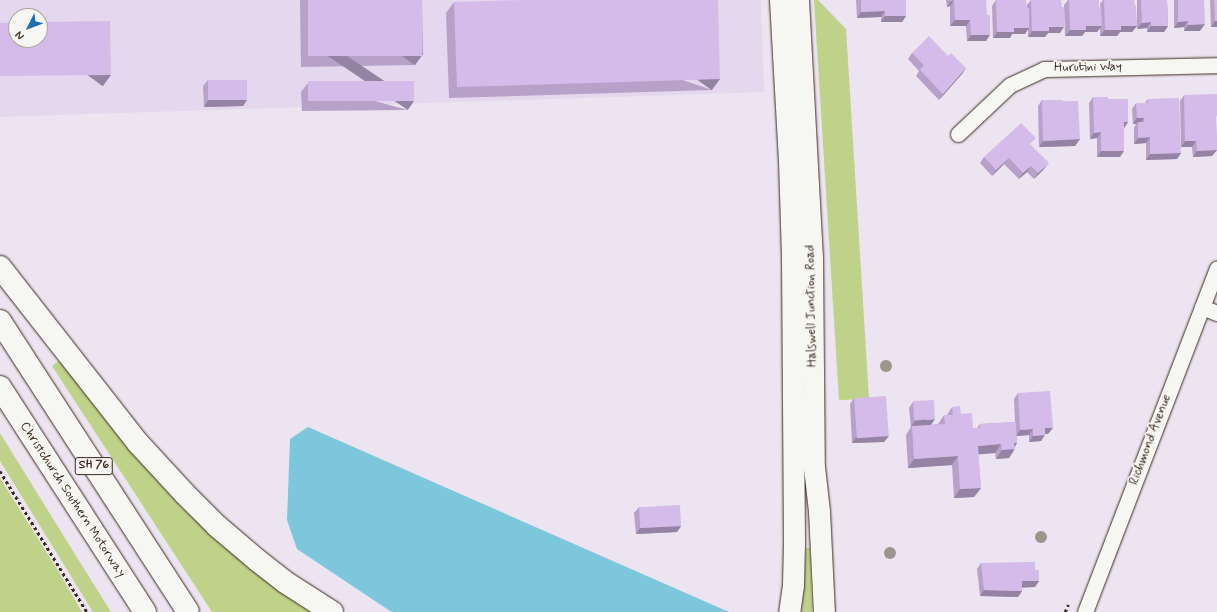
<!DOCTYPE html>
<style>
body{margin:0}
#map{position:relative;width:1217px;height:612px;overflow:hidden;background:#ece4f0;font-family:Mynerve,sans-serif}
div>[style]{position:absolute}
.built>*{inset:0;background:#e5d8ee}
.green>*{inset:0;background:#bed389}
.water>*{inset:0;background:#7dc7dd}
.path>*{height:2.5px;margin-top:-1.25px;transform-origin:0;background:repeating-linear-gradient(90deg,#3b2a1e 0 3px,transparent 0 6px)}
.roads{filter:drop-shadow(0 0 1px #3b2a1e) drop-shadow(0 0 1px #3b2a1e)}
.street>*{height:15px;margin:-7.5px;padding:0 7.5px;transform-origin:7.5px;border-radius:7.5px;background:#f6f6f2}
.secondary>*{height:21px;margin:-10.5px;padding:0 10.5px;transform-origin:10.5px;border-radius:10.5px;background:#f6f6f2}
.highway>*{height:22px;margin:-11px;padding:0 11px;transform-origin:11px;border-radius:11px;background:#f6f6f2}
.trees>*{width:12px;height:12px;margin:-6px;border-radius:50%;background:#9d958b}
.wall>*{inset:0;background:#b7a1c9}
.shaded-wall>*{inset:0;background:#9583a4;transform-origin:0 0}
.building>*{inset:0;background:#d5bbea;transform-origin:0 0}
span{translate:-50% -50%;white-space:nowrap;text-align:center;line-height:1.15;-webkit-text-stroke:4px #f6f6f2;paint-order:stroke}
.shield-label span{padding:1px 3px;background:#f6f6f2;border:1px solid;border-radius:3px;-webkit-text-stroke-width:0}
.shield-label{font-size:12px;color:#3b2a1e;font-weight:700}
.street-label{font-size:13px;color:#3b2a1e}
.north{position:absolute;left:8px;top:8px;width:40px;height:40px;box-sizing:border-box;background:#f6f6f2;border:1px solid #aba49d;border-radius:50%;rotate:228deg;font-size:11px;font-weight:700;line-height:16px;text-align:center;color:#3b2a1e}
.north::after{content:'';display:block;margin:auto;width:14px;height:18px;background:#1f6fb2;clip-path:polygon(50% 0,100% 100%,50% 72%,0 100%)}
</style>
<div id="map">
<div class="built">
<i style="clip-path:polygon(evenodd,0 0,761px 0,764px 92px,0 117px,0 0,16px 16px,40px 16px,40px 40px,16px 40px,16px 16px)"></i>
</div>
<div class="green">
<i style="clip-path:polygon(814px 0,818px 0,846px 29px,869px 399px,839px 400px)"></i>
<i style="clip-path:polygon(61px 359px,130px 448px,181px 507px,262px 577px,310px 612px,212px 612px,52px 366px)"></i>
<i style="clip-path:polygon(0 433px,73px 551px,111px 612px,93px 612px,0 461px)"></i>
<i style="clip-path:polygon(0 478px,60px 574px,82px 612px,0 612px)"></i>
<i style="clip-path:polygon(806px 548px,810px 548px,812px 612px,802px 612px)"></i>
</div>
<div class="water">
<i style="clip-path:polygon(308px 427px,729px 612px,393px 612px,390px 611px,297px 549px,287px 520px,290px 439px)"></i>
</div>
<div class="path">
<i style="left:0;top:471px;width:166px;rotate:58.3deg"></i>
<i style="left:1065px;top:612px;width:8px;rotate:-67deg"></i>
</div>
<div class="roads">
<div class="street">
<i style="left:958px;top:134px;width:71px;rotate:-43.3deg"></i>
<i style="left:1010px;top:85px;width:38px;rotate:-25deg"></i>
<i style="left:1044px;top:69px;width:173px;rotate:-1.3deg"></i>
<i style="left:1202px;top:307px;width:16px;rotate:22deg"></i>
<i style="left:1085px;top:612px;width:368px;rotate:-69deg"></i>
</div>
<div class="secondary">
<i style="left:780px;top:0;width:161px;rotate:86.8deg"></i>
<i style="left:789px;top:161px;width:96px;rotate:88.2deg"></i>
<i style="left:792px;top:257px;width:286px;rotate:89.6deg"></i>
<i style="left:794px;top:543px;width:42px;rotate:91.4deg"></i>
<i style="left:793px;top:585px;width:27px;rotate:98deg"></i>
<i style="left:798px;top:0;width:257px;rotate:86.9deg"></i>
<i style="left:812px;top:257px;width:210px;rotate:89.5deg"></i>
<i style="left:814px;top:467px;width:44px;rotate:83.5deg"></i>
<i style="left:819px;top:511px;width:101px;rotate:87.2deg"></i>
</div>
<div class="highway">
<i style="left:0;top:267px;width:224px;rotate:51.9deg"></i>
<i style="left:138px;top:443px;width:69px;rotate:47.3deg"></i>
<i style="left:185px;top:494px;width:45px;rotate:45deg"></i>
<i style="left:217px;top:526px;width:52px;rotate:40.4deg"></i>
<i style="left:257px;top:560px;width:36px;rotate:38deg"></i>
<i style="left:285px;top:582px;width:56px;rotate:32.6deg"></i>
<i style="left:0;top:321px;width:346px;rotate:57.1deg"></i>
<i style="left:0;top:387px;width:268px;rotate:57.2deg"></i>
</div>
</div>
<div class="trees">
<i style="left:886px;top:366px"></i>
<i style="left:1041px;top:537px"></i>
<i style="left:890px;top:553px"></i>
</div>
<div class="wall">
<i style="clip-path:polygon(300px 0,422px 0,423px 54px,415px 65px,301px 67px)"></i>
<i style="clip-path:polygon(856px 0,906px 0,906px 16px,902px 22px,881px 22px,881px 17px,857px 18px)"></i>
<i style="clip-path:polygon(946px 0,986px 0,986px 41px,967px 41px,966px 26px,950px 26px,950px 6px,947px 7px)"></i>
<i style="clip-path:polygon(996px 0,1027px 8px,1027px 5px,1031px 0,1061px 0,1060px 33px,1048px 33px,1045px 37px,1028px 37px,1028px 29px,1025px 34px,1012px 34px,1010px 38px,993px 38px,992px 6px)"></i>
<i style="clip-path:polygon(1068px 0,1099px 0,1099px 7px,1100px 7px,1100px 4px,1103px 0,1134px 0,1137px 26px,1132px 32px,1120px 32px,1117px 36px,1100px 36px,1100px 28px,1097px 32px,1085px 32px,1082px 36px,1065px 36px,1064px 5px)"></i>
<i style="clip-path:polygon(1137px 0,1167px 0,1168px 26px,1164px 32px,1147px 32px,1147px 28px,1137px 29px)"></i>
<i style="clip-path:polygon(1174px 0,1204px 0,1200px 31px,1184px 31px,1184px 27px,1174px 28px)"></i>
<i style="clip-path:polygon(1210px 0,1217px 0,1217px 27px,1211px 27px)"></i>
<i style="clip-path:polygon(454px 2px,712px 90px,449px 98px,446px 13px)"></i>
<i style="clip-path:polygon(912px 53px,948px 56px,966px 68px,962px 74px,939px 100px,916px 76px,919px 71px,908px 59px)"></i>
<i style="clip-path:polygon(208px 80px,247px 100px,243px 106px,204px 107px,203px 86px)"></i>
<i style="clip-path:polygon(308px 83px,408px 110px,302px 111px,301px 92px)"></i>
<i style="clip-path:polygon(1184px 95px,1216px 122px,1217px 150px,1212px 156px,1193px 157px,1192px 147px,1181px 147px,1180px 101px)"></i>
<i style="clip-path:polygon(1093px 97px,1108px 99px,1128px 122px,1124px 128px,1120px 157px,1097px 157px,1097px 138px,1090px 139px,1089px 103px)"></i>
<i style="clip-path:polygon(1148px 99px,1181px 153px,1177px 159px,1146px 160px,1146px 143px,1134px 144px,1134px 128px,1136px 124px,1133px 124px,1132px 109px,1136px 103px,1145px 103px)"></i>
<i style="clip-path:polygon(1042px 100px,1062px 101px,1080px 139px,1075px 146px,1039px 147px,1038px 106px)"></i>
<i style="clip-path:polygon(1031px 145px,1044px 169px,1034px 179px,1027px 172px,1019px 179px,1004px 164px,992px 176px,980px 163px,984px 157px)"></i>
<i style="clip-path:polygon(1018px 393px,1048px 434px,1045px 434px,1041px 441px,1029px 442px,1029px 435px,1017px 436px,1017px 443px,1009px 458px,996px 459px,995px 453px,978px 454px,981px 488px,974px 497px,954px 498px,952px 465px,908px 468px,906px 435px,911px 427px,909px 408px,913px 402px,931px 425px,938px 424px,944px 415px,947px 415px,952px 407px,961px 414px,973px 428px,977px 428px,980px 424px,1015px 422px,1014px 399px)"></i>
<i style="clip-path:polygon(854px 398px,884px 442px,852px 443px,850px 404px)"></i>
<i style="clip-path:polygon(639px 507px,681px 526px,677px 532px,636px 534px,634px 513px)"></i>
<i style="clip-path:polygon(981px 563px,1035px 570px,1039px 581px,1035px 587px,1022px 587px,1022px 591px,1018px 597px,980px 596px,977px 569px)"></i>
</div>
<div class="shaded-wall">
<i style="clip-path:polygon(954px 0,950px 6px,947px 7px,951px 1px)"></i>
<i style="clip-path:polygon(885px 11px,881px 17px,857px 18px,861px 12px)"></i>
<i style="clip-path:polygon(885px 16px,906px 16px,902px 22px,881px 22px)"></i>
<i style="clip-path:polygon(955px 20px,970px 20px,966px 26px,950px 26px)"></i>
<i style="clip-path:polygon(1188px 21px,1184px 27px,1174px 28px,1178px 22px)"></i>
<i style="clip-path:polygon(1215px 21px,1217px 21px,1217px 27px,1211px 27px)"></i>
<i style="clip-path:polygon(1151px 22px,1147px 28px,1137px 29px,1142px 23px)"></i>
<i style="clip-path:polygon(1205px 24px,1200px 31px,1184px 31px,1188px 25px)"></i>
<i style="clip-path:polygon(1086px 26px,1102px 26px,1097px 32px,1085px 32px,1082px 36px,1065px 36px,1070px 30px)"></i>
<i style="clip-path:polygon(1121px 26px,1137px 26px,1132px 32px,1120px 32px,1117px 36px,1100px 36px,1105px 30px)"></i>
<i style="clip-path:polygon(1151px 26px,1168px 26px,1164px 32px,1147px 32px)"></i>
<i style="clip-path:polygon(1049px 27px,1064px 27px,1060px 33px,1048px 33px,1045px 37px,1028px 37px,1032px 31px)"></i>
<i style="clip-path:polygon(1014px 28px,1029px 28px,1025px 34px,1012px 34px,1010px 38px,993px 38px,997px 32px)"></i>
<i style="clip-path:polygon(971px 35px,990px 35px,986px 41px,967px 41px)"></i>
<i style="left:423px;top:54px;width:14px;height:114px;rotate:126deg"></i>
<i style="clip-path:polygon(966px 68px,962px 74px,939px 100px,943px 94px)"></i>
<i style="left:111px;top:75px;width:14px;height:111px;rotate:126deg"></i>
<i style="left:720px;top:79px;width:14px;height:263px;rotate:126deg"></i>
<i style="clip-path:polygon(208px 100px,247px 100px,243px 106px,204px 107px)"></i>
<i style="left:414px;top:101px;width:11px;height:106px;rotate:124deg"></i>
<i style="clip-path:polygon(1137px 118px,1144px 118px,1140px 124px,1138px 122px,1136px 124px,1133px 124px)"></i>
<i style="clip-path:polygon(1124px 122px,1128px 122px,1124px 128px)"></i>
<i style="clip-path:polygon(1101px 132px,1097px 138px,1090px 139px,1094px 133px)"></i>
<i style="clip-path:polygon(1150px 137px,1146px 143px,1134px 144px,1138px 138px)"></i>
<i style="clip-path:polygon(1080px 139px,1075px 146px,1039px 147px,1043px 141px)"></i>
<i style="clip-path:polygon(1185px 141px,1196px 141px,1192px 147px,1181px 147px)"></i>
<i style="clip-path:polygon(1217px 150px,1212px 156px,1193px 157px,1197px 151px)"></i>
<i style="clip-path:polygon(1101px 151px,1124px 151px,1120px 157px,1097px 157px)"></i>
<i style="clip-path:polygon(1181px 153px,1177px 159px,1146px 160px,1150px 154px)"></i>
<i style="clip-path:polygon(1009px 158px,1004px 164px,992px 176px,996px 170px)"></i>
<i style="clip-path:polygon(1049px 163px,1044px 169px,1034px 179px,1038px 173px)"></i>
<i style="clip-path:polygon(1031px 166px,1027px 172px,1019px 179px,1023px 173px)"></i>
<i style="clip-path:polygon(935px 419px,931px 425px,911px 427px,915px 421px)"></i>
<i style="clip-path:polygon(1045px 428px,1053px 428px,1048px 434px,1040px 434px)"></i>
<i style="clip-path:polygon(1033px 429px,1029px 435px,1016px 436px,1020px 430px)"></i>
<i style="clip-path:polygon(1045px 435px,1041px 441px,1029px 442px,1033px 436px)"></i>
<i style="clip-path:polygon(889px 436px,884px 442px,852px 443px,856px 437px)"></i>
<i style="clip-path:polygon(1014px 443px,1017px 443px,1013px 450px,1015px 449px,1009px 458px,996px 459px,1002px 450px)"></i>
<i style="clip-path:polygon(1001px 444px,995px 453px,972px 455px,978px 446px)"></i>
<i style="clip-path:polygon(958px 456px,952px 465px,908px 468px,914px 459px)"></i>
<i style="clip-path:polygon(981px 488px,974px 497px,954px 498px,960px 489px)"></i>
<i style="clip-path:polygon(681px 526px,677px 532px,636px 534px,640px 528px)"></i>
<i style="clip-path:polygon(1022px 581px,1039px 581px,1035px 587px,1018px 588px)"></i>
<i style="clip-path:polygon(984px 590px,1022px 591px,1018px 597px,980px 596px)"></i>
</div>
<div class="building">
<i style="left:308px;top:0;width:114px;height:56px"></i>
<i style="clip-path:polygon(521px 0,718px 0,720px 79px,457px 87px,454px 2px)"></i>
<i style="clip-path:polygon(861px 0,906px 0,906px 16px,885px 16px,885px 11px,861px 12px)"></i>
<i style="clip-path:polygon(951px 0,986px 0,987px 15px,990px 15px,990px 35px,971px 35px,970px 20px,955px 20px,954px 0,951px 1px)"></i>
<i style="clip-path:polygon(996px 0,1026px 0,1027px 8px,1029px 8px,1029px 28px,1014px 28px,1014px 32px,997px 32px)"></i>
<i style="clip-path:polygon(1031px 0,1061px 0,1062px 7px,1064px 7px,1064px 27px,1049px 27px,1049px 31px,1032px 31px)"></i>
<i style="clip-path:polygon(1069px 0,1099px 0,1099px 7px,1101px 6px,1102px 26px,1086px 26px,1086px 30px,1070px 30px)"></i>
<i style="clip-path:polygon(1104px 0,1134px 0,1134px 6px,1136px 6px,1137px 26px,1121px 26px,1121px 30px,1105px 30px)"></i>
<i style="clip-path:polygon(1141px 0,1167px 0,1168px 26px,1151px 26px,1151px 22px,1142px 23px)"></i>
<i style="clip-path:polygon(1178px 0,1204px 0,1205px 24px,1188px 25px,1188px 21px,1178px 22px)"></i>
<i style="clip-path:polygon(1214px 0,1217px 0,1217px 21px,1215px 21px)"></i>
<i style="clip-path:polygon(110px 21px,111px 75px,0 76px,0 23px,16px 22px,16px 40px,40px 40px,40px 22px)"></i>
<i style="clip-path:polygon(929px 36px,948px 56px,951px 53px,966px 68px,943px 94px,920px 70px,924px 65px,912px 53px)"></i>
<i style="left:208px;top:80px;width:39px;height:20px"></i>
<i style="left:414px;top:81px;width:20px;height:106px;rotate:90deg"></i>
<i style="clip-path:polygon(1217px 94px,1217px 116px,1216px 116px,1217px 150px,1197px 151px,1196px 141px,1185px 141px,1184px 95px)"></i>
<i style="clip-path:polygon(1093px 97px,1108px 97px,1108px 99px,1128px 99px,1128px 122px,1124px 122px,1124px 151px,1101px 151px,1101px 132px,1094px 133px)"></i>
<i style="clip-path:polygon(1179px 98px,1181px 153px,1150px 154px,1150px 137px,1138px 138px,1138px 122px,1144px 122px,1144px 118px,1137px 118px,1136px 103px,1148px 103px,1148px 99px)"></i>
<i style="clip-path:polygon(1042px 100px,1063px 100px,1062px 101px,1078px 101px,1080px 139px,1043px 141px)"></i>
<i style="clip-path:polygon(1021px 123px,1036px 138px,1030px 144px,1049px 163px,1038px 173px,1031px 166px,1023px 173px,1009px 158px,996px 170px,984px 157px)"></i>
<i style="clip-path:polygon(1050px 391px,1053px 428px,1045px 428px,1045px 435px,1033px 436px,1033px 429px,1020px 430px,1018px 393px)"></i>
<i style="left:886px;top:396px;width:40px;height:32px;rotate:86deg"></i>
<i style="left:934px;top:400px;width:19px;height:21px;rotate:87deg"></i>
<i style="clip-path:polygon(960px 406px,961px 414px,972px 413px,973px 428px,980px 428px,980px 424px,1016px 422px,1017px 443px,1014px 443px,1015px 449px,1002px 450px,1001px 444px,978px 446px,981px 488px,960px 489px,958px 456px,914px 459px,912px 426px,945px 424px,944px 415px,953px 415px,952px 407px)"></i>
<i style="left:680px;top:505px;width:21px;height:41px;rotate:87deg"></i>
<i style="clip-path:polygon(1035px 562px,1035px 570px,1039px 570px,1039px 581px,1022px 581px,1022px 591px,984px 590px,981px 563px)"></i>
</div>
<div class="shield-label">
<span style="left:94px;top:466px">SH 76</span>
</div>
<div class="street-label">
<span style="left:1088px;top:68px;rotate:-1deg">Hurutini Way</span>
<span style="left:812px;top:306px;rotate:-91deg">Halswell Junction Road</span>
<span style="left:1151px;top:440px;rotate:-69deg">Richmond Avenue</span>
<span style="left:72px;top:500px;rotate:57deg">Christchurch Southern Motorway</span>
</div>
<div class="north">N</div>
</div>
